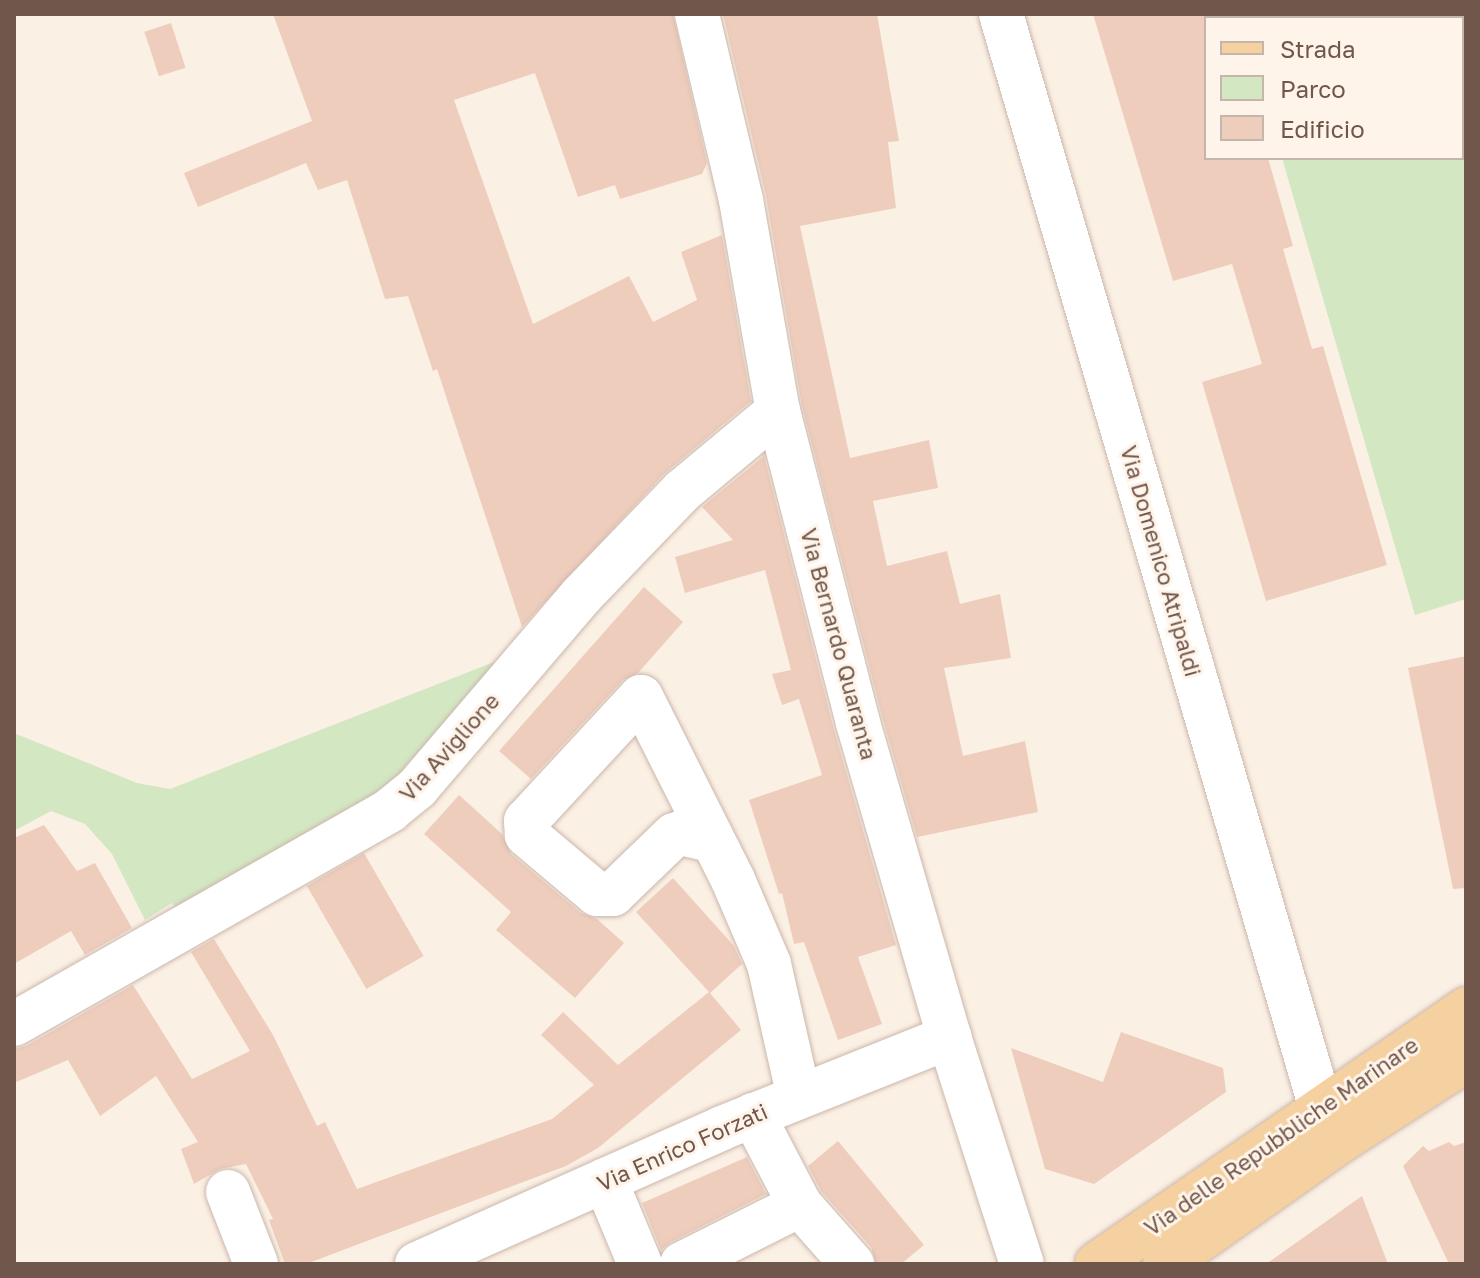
<!DOCTYPE html>
<style>
body{margin:0}
#map{position:relative;width:1480px;height:1278px;overflow:hidden;background:#fbf0e4;font-family:"Golos Text",sans-serif}
div>[style]{position:absolute}
.green>*{inset:0;background:#d4e7c3}
.building>*{inset:0;background:#eecdbd;transform-origin:0 0}
.roads{filter:drop-shadow(0 0 2px #cbb7ab) drop-shadow(0 0 2px #cbb7ab)}
.minor>*{height:44px;margin:-22px;padding:0 22px;transform-origin:22px;border-radius:22px;background:#fff}
.major>*{height:44px;margin:-22px;padding:0 22px;transform-origin:22px;border-radius:22px;background:#f5d0a0}
span{translate:-50% -50%;white-space:nowrap;text-align:center;line-height:1.15;-webkit-text-stroke:6px #fef4e9;paint-order:stroke}
.street-label{font-size:22px;color:#71564b}
.frame{position:absolute;inset:0;border:16px solid #71564b;pointer-events:none}
.legend{position:absolute;left:1204px;top:16px;width:260px;height:144px;box-sizing:border-box;background:#fef4e9;border:2px solid #c6b5aa;margin:0;padding:10px 14px;list-style:none;font-size:24px;color:#71564b}
.legend li{display:flex;align-items:center;gap:16px;height:40px}
.legend b{width:40px;border:2px solid #c6b5aa}
</style>
<div id="map">
<div class="green">
<i style="clip-path:polygon(1241px 14px,1466px 14px,1466px 599px,1415px 615px,1282px 158px,1462px 158px,1462px 18px,1242px 18px)"></i>
<i style="clip-path:polygon(527px 649px,416px 771px,182px 914px,172px 903px,145px 920px,112px 854px,85px 824px,51px 811px,14px 831px,14px 733px,137px 783px,170px 789px)"></i>
</div>
<div class="building">
<i style="clip-path:polygon(273px 14px,673px 14px,707px 163px,702px 174px,620px 199px,615px 185px,578px 197px,535px 73px,454px 100px,533px 324px,629px 276px,653px 322px,697px 300px,681px 252px,722px 235px,751px 401px,664px 474px,522px 627px,437px 369px,433px 371px,408px 296px,385px 299px,347px 180px,318px 190px,306px 163px,198px 207px,184px 173px,312px 121px)"></i>
<i style="clip-path:polygon(723px 14px,877px 14px,899px 141px,888px 142px,896px 208px,800px 226px,850px 458px,929px 440px,938px 488px,873px 501px,887px 566px,947px 551px,960px 604px,1000px 594px,1011px 658px,944px 668px,963px 756px,1025px 741px,1038px 812px,917px 837px,882px 716px,802px 406px,766px 196px)"></i>
<i style="clip-path:polygon(1093px 14px,1206px 14px,1206px 158px,1268px 158px,1293px 246px,1283px 249px,1312px 349px,1323px 346px,1387px 565px,1266px 601px,1202px 382px,1262px 364px,1232px 264px,1173px 281px)"></i>
<i style="left:171px;top:23px;width:47px;height:28px;rotate:72deg"></i>
<i style="clip-path:polygon(764px 456px,834px 730px,896px 945px,858px 957px,882px 1024px,838px 1040px,804px 942px,794px 944px,782px 893px,779px 894px,749px 800px,822px 775px,799px 699px,782px 705px,772px 674px,791px 670px,765px 570px,685px 593px,675px 557px,733px 540px,702px 507px)"></i>
<i style="clip-path:polygon(644px 587px,683px 622px,638px 673px,623px 680px,531px 779px,499px 751px)"></i>
<i style="clip-path:polygon(1466px 656px,1466px 888px,1453px 889px,1408px 668px)"></i>
<i style="clip-path:polygon(459px 795px,502px 834px,511px 854px,581px 913px,597px 919px,624px 943px,575px 998px,496px 930px,511px 912px,424px 834px)"></i>
<i style="clip-path:polygon(44px 825px,77px 871px,95px 863px,132px 928px,85px 955px,71px 931px,14px 964px,14px 838px)"></i>
<i style="left:364px;top:853px;width:119px;height:66px;rotate:60deg"></i>
<i style="clip-path:polygon(673px 878px,734px 946px,742px 964px,710px 993px,741px 1030px,598px 1148px,566px 1166px,306px 1264px,285px 1264px,269px 1220px,273px 1219px,246px 1164px,220px 1169px,194px 1184px,181px 1149px,198px 1142px,156px 1076px,100px 1116px,68px 1060px,14px 1083px,14px 1049px,26px 1046px,133px 985px,192px 1079px,250px 1051px,191px 952px,214px 939px,273px 1035px,317px 1126px,325px 1122px,357px 1189px,552px 1119px,594px 1085px,541px 1035px,563px 1012px,618px 1065px,709px 992px,636px 912px)"></i>
<i style="clip-path:polygon(1121px 1032px,1223px 1068px,1226px 1092px,1094px 1184px,1045px 1169px,1011px 1048px,1103px 1082px)"></i>
<i style="clip-path:polygon(838px 1141px,924px 1245px,901px 1264px,876px 1264px,871px 1247px,821px 1191px,808px 1166px)"></i>
<i style="clip-path:polygon(1449px 1142px,1454px 1146px,1466px 1142px,1466px 1264px,1449px 1264px,1403px 1166px,1423px 1146px,1429px 1151px)"></i>
<i style="clip-path:polygon(747px 1157px,766px 1194px,671px 1242px,661px 1250px,642px 1203px)"></i>
<i style="clip-path:polygon(1362px 1196px,1388px 1264px,1266px 1264px)"></i>
</div>
<div class="roads">
<div class="minor">
<i style="left:697px;top:14px;width:191px;rotate:76.7deg"></i>
<i style="left:741px;top:200px;width:214px;rotate:80.1deg"></i>
<i style="left:778px;top:411px;width:322px;rotate:75.6deg"></i>
<i style="left:858px;top:723px;width:327px;rotate:73.8deg"></i>
<i style="left:949px;top:1037px;width:238px;rotate:72.2deg"></i>
<i style="left:1001px;top:14px;width:1140px;rotate:73.7deg"></i>
<i style="left:711px;top:840px;width:31px;rotate:-167deg"></i>
<i style="left:681px;top:833px;width:7px;rotate:164deg"></i>
<i style="left:674px;top:835px;width:85px;rotate:136deg"></i>
<i style="left:613px;top:894px;width:16px;rotate:180deg"></i>
<i style="left:597px;top:894px;width:92px;rotate:-139.9deg"></i>
<i style="left:527px;top:835px;width:14px;rotate:-94deg"></i>
<i style="left:526px;top:821px;width:169px;rotate:-47.2deg"></i>
<i style="left:641px;top:697px;width:205px;rotate:63.3deg"></i>
<i style="left:733px;top:880px;width:91px;rotate:66.8deg"></i>
<i style="left:769px;top:964px;width:136px;rotate:77.3deg"></i>
<i style="left:14px;top:1024px;width:433px;rotate:-29.6deg"></i>
<i style="left:390px;top:810px;width:35px;rotate:-39deg"></i>
<i style="left:417px;top:788px;width:253px;rotate:-49.5deg"></i>
<i style="left:581px;top:596px;width:146px;rotate:-46.1deg"></i>
<i style="left:682px;top:491px;width:125px;rotate:-39.8deg"></i>
<i style="left:753px;top:1115px;width:102px;rotate:62.4deg"></i>
<i style="left:800px;top:1205px;width:79px;rotate:48.6deg"></i>
<i style="left:605px;top:1180px;width:91px;rotate:67.4deg"></i>
<i style="left:228px;top:1192px;width:77px;rotate:68.7deg"></i>
<i style="left:417px;top:1264px;width:334px;rotate:-24deg"></i>
<i style="left:722px;top:1128px;width:245px;rotate:-21.8deg"></i>
<i style="left:682px;top:1264px;width:132px;rotate:-26.6deg"></i>
</div>
<div class="major">
<i style="left:1097px;top:1264px;width:449px;rotate:-34.6deg"></i>
<i style="left:1165px;top:1264px;width:214px;rotate:-35.1deg"></i>
<i style="left:1340px;top:1141px;width:150px;rotate:-32.7deg"></i>
</div>
</div>
<div class="street-label">
<span style="left:1161px;top:561px;rotate:74deg">Via Domenico Atripaldi</span>
<span style="left:839px;top:644px;rotate:75deg">Via Bernardo Quaranta</span>
<span style="left:449px;top:747px;rotate:-48deg">Via Aviglione</span>
<span style="left:1281px;top:1136px;rotate:-35deg">Via delle Repubbliche Marinare</span>
<span style="left:682px;top:1147px;rotate:-24deg">Via Enrico Forzati</span>
</div>
<div class="frame"></div>
<ul class="legend">
<li><b style="height:10px;background:#f5d0a0"></b>Strada</li>
<li><b style="height:22px;background:#d4e7c3"></b>Parco</li>
<li><b style="height:22px;background:#eecdbd"></b>Edificio</li>
</ul>
</div>
